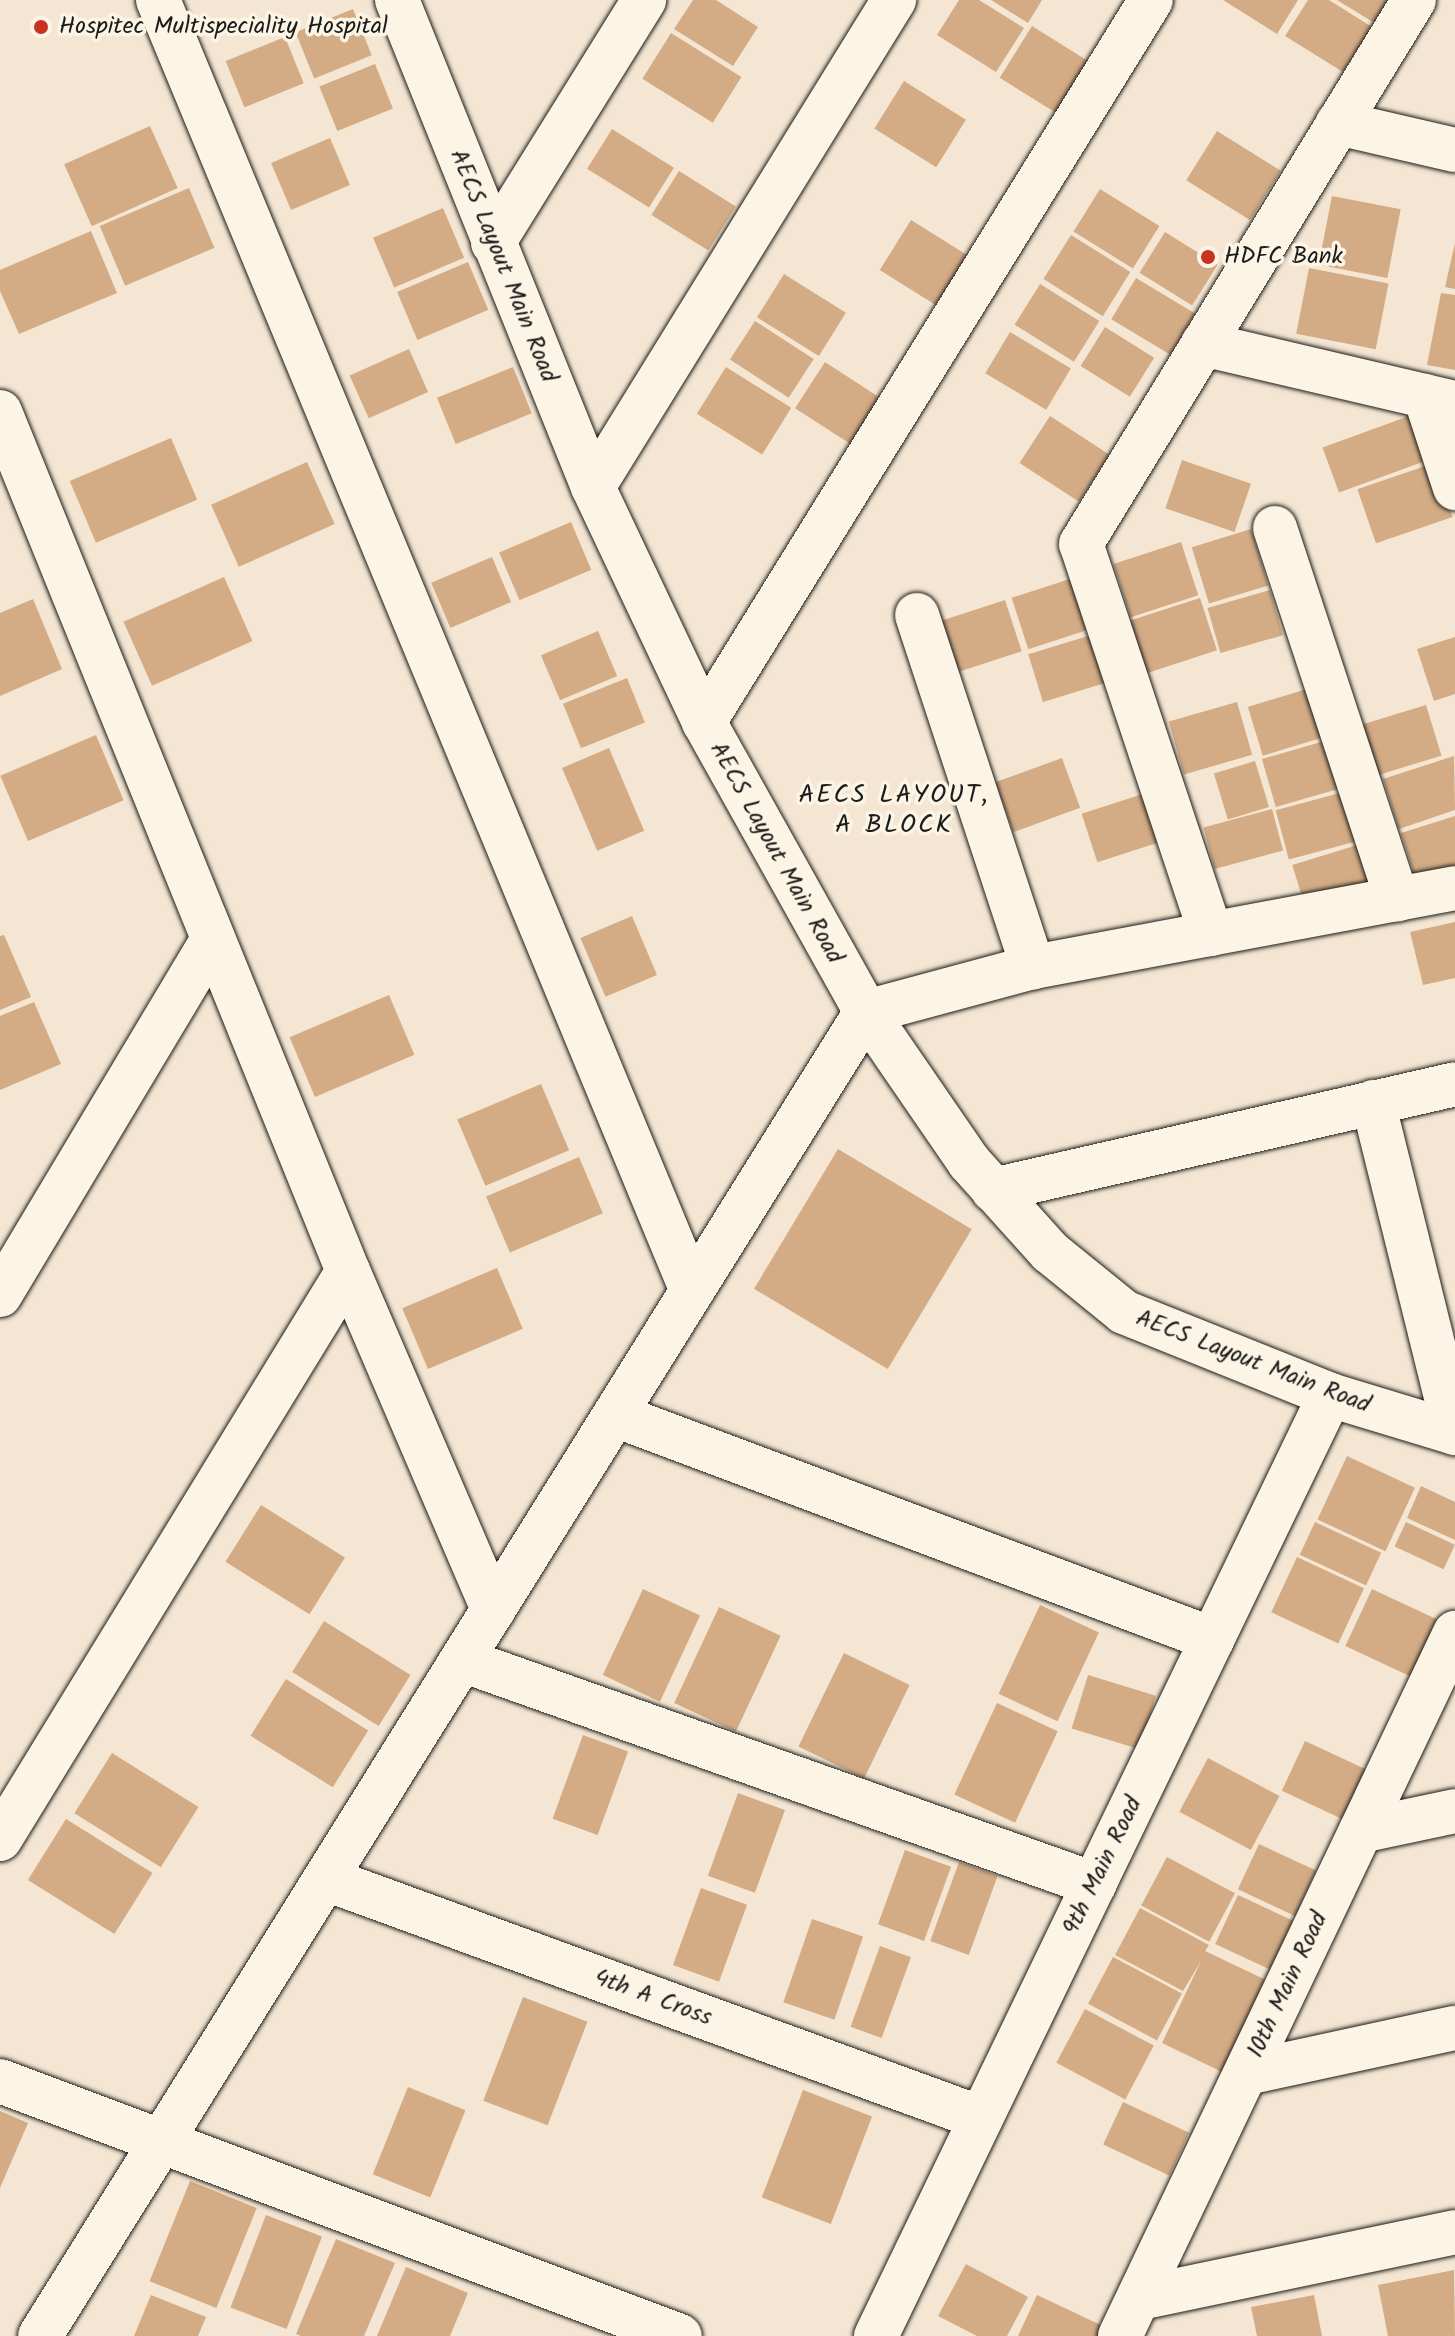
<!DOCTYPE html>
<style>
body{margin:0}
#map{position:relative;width:1455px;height:2336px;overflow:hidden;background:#f4e6d2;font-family:Kalam,sans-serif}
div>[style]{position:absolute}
.building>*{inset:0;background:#d3ac85;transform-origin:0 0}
.roads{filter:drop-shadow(0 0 2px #1c1c1c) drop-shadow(0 0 2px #1c1c1c)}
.street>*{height:44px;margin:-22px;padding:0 22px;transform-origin:22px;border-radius:22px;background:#fcf5e5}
.secondary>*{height:44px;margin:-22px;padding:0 22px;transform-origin:22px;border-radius:22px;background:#fcf5e5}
.dots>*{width:22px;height:22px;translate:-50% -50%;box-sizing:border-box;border:4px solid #fcf5e5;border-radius:50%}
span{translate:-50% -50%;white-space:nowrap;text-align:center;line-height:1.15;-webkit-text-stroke:7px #fcf5e5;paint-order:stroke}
.poi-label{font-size:24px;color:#1c1c1c}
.left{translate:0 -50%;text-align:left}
.street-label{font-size:24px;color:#1c1c1c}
.neighbourhood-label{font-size:26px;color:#1c1c1c;letter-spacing:2px}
</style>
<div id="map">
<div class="building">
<i style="clip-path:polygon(693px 0,716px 0,758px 27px,733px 66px,674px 29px)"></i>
<i style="clip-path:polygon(959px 0,979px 0,1024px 28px,996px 72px,937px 35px)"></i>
<i style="clip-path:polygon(991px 0,1042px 0,1028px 23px)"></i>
<i style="clip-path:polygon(1223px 0,1298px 0,1277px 34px)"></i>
<i style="clip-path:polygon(1308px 0,1329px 0,1372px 27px,1343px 72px,1285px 36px)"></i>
<i style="clip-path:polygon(1337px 0,1391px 0,1376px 24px)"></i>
<i style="left:353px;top:9px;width:50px;height:62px;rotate:68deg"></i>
<i style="left:1032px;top:26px;width:75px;height:61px;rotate:32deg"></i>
<i style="left:671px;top:33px;width:83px;height:54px;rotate:32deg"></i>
<i style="left:285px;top:37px;width:50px;height:64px;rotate:68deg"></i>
<i style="left:375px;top:64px;width:48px;height:60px;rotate:68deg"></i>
<i style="left:904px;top:81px;width:73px;height:56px;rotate:32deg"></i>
<i style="left:150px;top:126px;width:68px;height:94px;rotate:66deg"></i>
<i style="left:612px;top:129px;width:73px;height:47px;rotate:32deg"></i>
<i style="left:1217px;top:131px;width:75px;height:58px;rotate:32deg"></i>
<i style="left:330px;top:138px;width:51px;height:64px;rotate:67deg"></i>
<i style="left:679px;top:171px;width:67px;height:52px;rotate:32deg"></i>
<i style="left:189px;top:188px;width:65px;height:97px;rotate:67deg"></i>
<i style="left:1100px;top:189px;width:70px;height:50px;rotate:32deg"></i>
<i style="left:1332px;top:196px;width:70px;height:70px;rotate:11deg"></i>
<i style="left:443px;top:208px;width:54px;height:76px;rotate:67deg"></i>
<i style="left:911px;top:220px;width:72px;height:59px;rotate:32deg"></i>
<i style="clip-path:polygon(91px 231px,117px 293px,19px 334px,0 291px,0 270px)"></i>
<i style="left:1165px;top:232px;width:62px;height:48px;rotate:32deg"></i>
<i style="left:1071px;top:235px;width:70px;height:52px;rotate:32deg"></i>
<i style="clip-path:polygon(1455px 243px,1455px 289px,1445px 287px)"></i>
<i style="left:468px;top:262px;width:52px;height:77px;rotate:67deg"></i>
<i style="left:1309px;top:268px;width:81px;height:67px;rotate:11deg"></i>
<i style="left:784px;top:274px;width:73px;height:51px;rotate:32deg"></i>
<i style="left:1136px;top:278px;width:69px;height:48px;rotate:31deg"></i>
<i style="left:1040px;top:284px;width:70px;height:48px;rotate:32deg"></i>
<i style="clip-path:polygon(1441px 293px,1455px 295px,1455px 370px,1427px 365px)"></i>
<i style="left:755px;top:321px;width:70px;height:46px;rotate:33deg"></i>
<i style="left:1105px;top:327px;width:58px;height:46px;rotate:32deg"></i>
<i style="left:1010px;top:332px;width:71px;height:48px;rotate:31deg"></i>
<i style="left:409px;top:349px;width:47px;height:65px;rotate:66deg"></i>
<i style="left:825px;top:362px;width:67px;height:55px;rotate:33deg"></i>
<i style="left:513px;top:367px;width:50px;height:82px;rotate:68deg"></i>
<i style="left:726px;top:367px;width:77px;height:55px;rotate:32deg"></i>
<i style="left:1050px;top:416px;width:71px;height:56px;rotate:33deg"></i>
<i style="left:1409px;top:416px;width:48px;height:92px;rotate:70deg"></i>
<i style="left:171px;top:438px;width:67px;height:110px;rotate:67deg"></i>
<i style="left:1182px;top:460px;width:73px;height:51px;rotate:19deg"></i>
<i style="left:307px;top:462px;width:68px;height:105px;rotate:66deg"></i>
<i style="left:1434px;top:463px;width:57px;height:81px;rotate:71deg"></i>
<i style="left:571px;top:522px;width:52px;height:78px;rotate:67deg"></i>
<i style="left:1251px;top:529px;width:59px;height:62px;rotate:73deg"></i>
<i style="left:1181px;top:542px;width:56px;height:71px;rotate:72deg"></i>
<i style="left:492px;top:557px;width:49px;height:66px;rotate:67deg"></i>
<i style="left:1082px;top:575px;width:54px;height:74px;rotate:72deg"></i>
<i style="left:224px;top:577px;width:70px;height:110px;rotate:66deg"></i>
<i style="left:1270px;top:590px;width:47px;height:65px;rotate:74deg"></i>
<i style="left:1200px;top:598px;width:55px;height:74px;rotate:72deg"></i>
<i style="clip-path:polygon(33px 599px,62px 669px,0 696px,0 613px)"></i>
<i style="left:1005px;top:600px;width:54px;height:71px;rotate:72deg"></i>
<i style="left:598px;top:631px;width:49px;height:62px;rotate:67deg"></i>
<i style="left:1101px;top:632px;width:50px;height:76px;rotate:73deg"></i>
<i style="clip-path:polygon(1455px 637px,1455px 694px,1434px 701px,1417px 649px)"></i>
<i style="left:627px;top:678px;width:48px;height:69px;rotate:68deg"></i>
<i style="left:1310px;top:688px;width:51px;height:65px;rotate:73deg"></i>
<i style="left:1237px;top:702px;width:55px;height:71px;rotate:74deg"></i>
<i style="left:1426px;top:705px;width:53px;height:66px;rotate:73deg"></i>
<i style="left:96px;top:735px;width:71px;height:104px;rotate:67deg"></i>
<i style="left:1335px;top:738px;width:50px;height:76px;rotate:74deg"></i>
<i style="left:609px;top:748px;width:90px;height:51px;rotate:67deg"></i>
<i style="clip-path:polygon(1454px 756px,1455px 810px,1399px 829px,1383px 779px)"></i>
<i style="left:1062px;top:758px;width:53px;height:71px;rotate:70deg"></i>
<i style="left:1255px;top:761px;width:48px;height:43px;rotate:73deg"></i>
<i style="left:1351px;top:790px;width:51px;height:78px;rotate:75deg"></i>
<i style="left:1152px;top:791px;width:51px;height:74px;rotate:72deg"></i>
<i style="left:1272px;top:809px;width:43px;height:71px;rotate:75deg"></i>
<i style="clip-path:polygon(1455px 816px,1455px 871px,1417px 883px,1401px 833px)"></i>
<i style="left:1364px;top:843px;width:48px;height:75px;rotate:73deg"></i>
<i style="left:632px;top:916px;width:64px;height:56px;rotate:67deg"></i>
<i style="clip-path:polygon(1455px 922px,1455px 978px,1423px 985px,1410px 932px)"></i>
<i style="clip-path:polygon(4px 935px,31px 997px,0 1010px,0 936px)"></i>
<i style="left:389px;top:995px;width:65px;height:108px;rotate:67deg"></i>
<i style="clip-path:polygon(34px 1002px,61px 1064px,0 1090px,0 1016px)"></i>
<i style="left:541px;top:1084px;width:72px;height:91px;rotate:67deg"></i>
<i style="left:838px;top:1149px;width:156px;height:163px;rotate:31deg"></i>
<i style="left:579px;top:1157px;width:61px;height:101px;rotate:67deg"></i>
<i style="left:497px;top:1268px;width:66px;height:103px;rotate:67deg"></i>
<i style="left:1347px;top:1456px;width:75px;height:70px;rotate:25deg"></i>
<i style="clip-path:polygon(1421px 1486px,1455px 1502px,1455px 1540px,1407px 1518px)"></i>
<i style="left:261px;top:1505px;width:99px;height:67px;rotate:32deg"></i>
<i style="left:1315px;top:1522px;width:73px;height:36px;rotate:25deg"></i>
<i style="left:1406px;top:1522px;width:54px;height:27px;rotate:25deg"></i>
<i style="left:1297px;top:1557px;width:74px;height:61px;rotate:25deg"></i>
<i style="left:643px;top:1589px;width:63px;height:95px;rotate:25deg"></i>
<i style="left:1372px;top:1589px;width:72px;height:63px;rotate:25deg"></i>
<i style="left:1040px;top:1605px;width:65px;height:98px;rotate:25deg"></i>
<i style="left:719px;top:1607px;width:68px;height:106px;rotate:25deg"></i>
<i style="left:324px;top:1621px;width:102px;height:60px;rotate:32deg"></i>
<i style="left:844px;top:1653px;width:73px;height:104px;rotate:26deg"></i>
<i style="left:1088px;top:1675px;width:71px;height:56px;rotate:17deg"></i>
<i style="left:286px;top:1679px;width:97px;height:67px;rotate:32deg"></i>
<i style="left:997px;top:1703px;width:67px;height:101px;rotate:25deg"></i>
<i style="left:583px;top:1735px;width:48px;height:89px;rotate:20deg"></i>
<i style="left:1305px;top:1741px;width:73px;height:55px;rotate:25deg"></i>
<i style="left:112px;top:1753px;width:102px;height:71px;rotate:32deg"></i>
<i style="left:1208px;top:1758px;width:81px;height:61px;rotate:28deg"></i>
<i style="left:738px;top:1793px;width:50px;height:88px;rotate:20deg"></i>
<i style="left:66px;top:1819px;width:102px;height:72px;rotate:32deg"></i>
<i style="left:1259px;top:1844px;width:63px;height:50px;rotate:25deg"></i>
<i style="left:905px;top:1850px;width:49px;height:79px;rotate:20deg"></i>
<i style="left:1167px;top:1857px;width:77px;height:55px;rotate:28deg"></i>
<i style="left:959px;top:1862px;width:41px;height:84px;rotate:20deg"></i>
<i style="left:701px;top:1888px;width:49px;height:82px;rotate:20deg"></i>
<i style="left:1238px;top:1895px;width:66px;height:54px;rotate:25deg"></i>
<i style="clip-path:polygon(1140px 1908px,1209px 1945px,1205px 1951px,1266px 1980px,1222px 2072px,1162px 2043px,1201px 1961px,1183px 1991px,1115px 1955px)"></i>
<i style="left:812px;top:1919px;width:54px;height:88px;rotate:19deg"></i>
<i style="left:880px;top:1946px;width:33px;height:86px;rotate:20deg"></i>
<i style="left:1113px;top:1957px;width:78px;height:53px;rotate:28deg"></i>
<i style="left:523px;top:1997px;width:69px;height:111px;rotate:21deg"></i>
<i style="left:1085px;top:2009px;width:78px;height:61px;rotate:28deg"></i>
<i style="left:408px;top:2087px;width:62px;height:94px;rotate:22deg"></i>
<i style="left:803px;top:2090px;width:74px;height:115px;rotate:21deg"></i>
<i style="left:1123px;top:2102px;width:73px;height:47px;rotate:25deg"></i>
<i style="clip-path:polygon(0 2111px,28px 2123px,0 2188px)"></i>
<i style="left:190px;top:2181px;width:72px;height:108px;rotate:22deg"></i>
<i style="left:266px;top:2215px;width:60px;height:99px;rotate:21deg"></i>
<i style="clip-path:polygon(336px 2239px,395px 2263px,364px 2336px,301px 2336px,296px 2334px)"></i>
<i style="clip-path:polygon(966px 2264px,1028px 2297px,1007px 2336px,977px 2336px,938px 2316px)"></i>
<i style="clip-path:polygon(406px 2267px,468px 2293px,450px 2336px,377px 2336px)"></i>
<i style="clip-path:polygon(1454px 2270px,1455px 2336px,1388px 2336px,1378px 2285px)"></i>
<i style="clip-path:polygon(151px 2295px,206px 2317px,198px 2336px,134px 2336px)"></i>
<i style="clip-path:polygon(1037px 2295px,1105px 2327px,1100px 2336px,1018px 2336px)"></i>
<i style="clip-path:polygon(1314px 2295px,1322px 2336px,1257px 2336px,1251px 2307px)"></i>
</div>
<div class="roads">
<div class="street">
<i style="left:158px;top:0;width:1397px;rotate:67.53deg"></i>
<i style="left:1338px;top:123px;width:120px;rotate:13deg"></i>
<i style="left:493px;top:243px;width:286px;rotate:-58.1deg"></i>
<i style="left:1203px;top:344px;width:259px;rotate:13.2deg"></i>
<i style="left:1425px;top:396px;width:97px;rotate:71.9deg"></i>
<i style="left:0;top:412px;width:927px;rotate:67.95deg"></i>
<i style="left:348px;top:1271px;width:369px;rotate:66.8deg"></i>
<i style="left:593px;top:487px;width:573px;rotate:-58.28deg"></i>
<i style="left:1275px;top:528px;width:391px;rotate:71.8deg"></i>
<i style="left:917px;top:615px;width:371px;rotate:71.8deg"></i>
<i style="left:704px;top:722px;width:849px;rotate:-58.24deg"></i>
<i style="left:1211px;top:934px;width:411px;rotate:-108.4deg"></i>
<i style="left:1081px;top:544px;width:638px;rotate:-58.53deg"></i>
<i style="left:866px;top:1012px;width:173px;rotate:-15.1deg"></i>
<i style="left:1033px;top:967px;width:429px;rotate:-10.6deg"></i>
<i style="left:1373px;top:1102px;width:341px;rotate:76.1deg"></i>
<i style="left:993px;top:1190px;width:473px;rotate:-12.9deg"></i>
<i style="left:0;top:1295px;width:415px;rotate:-59.1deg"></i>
<i style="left:615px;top:1415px;width:638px;rotate:20.57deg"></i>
<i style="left:462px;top:1660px;width:671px;rotate:19.52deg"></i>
<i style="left:1361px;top:1831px;width:96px;rotate:-12deg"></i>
<i style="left:0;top:1839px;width:666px;rotate:-58.51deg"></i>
<i style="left:326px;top:1879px;width:697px;rotate:20.05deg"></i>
<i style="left:1246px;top:2073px;width:214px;rotate:-12.2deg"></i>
<i style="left:0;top:2081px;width:726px;rotate:20.56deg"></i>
<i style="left:1140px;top:2298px;width:322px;rotate:-11.8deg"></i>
<i style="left:876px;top:2336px;width:1045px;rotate:-64.24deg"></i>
<i style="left:1120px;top:2336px;width:779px;rotate:-64.52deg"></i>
</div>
<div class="secondary">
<i style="left:397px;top:0;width:525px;rotate:68.08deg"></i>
<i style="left:593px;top:487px;width:260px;rotate:64.7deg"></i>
<i style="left:704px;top:722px;width:332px;rotate:60.8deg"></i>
<i style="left:866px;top:1012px;width:182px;rotate:55.5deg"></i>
<i style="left:969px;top:1162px;width:121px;rotate:48deg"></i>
<i style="left:1050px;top:1252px;width:95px;rotate:39deg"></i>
<i style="left:1124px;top:1312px;width:222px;rotate:21.9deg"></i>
<i style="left:1330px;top:1395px;width:131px;rotate:16.9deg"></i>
<i style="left:40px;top:2336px;width:1561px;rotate:-58.04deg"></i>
</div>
</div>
<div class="dots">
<i style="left:41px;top:27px;background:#c8321e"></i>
<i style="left:1208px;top:257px;background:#c8321e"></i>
</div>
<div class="poi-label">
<span class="left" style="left:59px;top:27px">Hospitec Multispeciality Hospital</span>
<span class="left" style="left:1224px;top:257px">HDFC Bank</span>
</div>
<div class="street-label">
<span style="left:503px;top:266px;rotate:68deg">AECS Layout Main Road</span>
<span style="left:776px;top:853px;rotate:61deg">AECS Layout Main Road</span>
<span style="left:1253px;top:1362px;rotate:21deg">AECS Layout Main Road</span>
<span style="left:1103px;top:1866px;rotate:-64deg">9th Main Road</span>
<span style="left:1288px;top:1985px;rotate:-65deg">10th Main Road</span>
<span style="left:653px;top:1998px;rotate:20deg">4th A Cross</span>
</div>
<div class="neighbourhood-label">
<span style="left:894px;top:811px">AECS LAYOUT,<br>A BLOCK</span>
</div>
</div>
